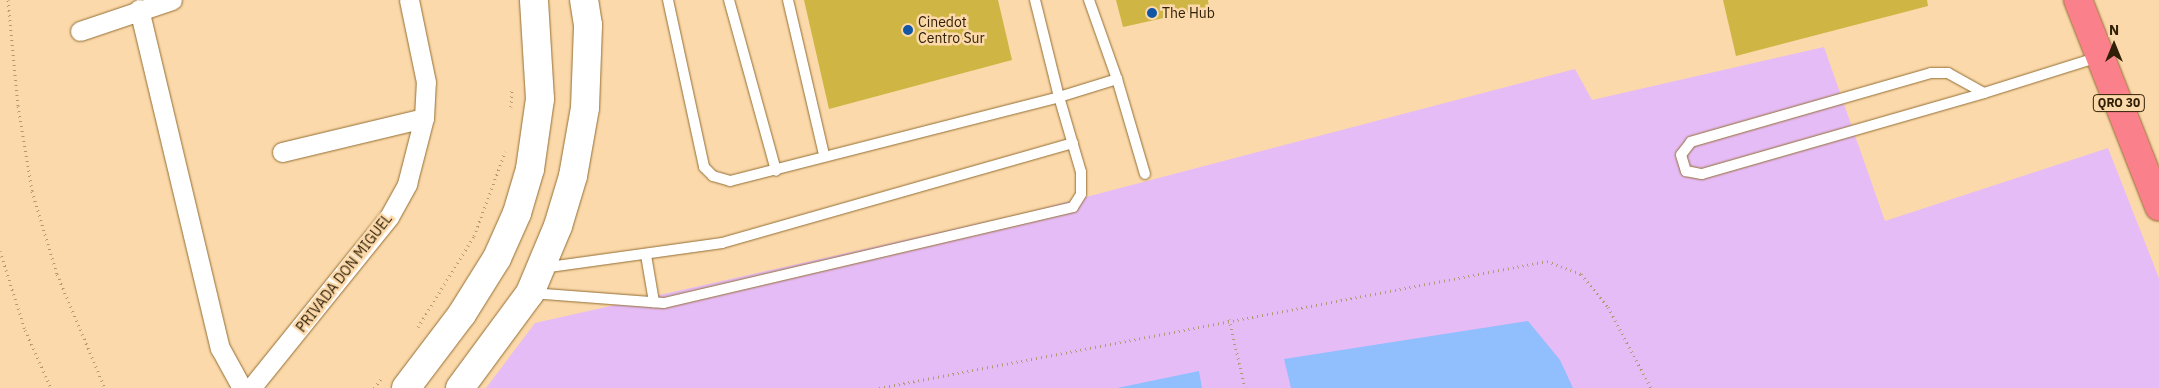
<!DOCTYPE html>
<style>
body{margin:0}
#map{position:relative;width:2159px;height:388px;overflow:hidden;background:#fbd9aa;font-family:"IBM Plex Sans",sans-serif}
div>[style]{position:absolute}
.green>*{inset:0;background:#e6bcf7}
.water>*{inset:0;background:#91befc}
.building>*{inset:0;background:#cfb543}
.path>*{height:3px;margin-top:-1.5px;transform-origin:0;background:repeating-linear-gradient(90deg,#b49871 0 1px,transparent 0 5px)}
.roads{filter:drop-shadow(0 0 1px #946e34) drop-shadow(0 0 1px #946e34)}
.lane>*{height:10px;margin:-5px;padding:0 5px;transform-origin:5px;border-radius:5px;background:#fff}
.street>*{height:19px;margin:-9.5px;padding:0 9.5px;transform-origin:9.5px;border-radius:9.5px;background:#fff}
.secondary>*{height:28px;margin:-14px;padding:0 14px;transform-origin:14px;border-radius:14px;background:#fff}
.highway>*{height:28px;margin:-14px;padding:0 14px;transform-origin:14px;border-radius:14px;background:#fa808b}
.dots>*{width:14px;height:14px;translate:-50% -50%;box-sizing:border-box;border:2px solid #fbd9aa;border-radius:50%}
span{translate:-50% -50%;white-space:nowrap;text-align:center;line-height:1.15;-webkit-text-stroke:5px #fbd9aa;paint-order:stroke}
.shield-label span{padding:1px 4px;background:#fbd9aa;border:1px solid;border-radius:4px;-webkit-text-stroke-width:0}
.shield-label{font-size:12px;color:#302007;font-weight:700}
.poi-label{font-size:14px;color:#302007}
.left{translate:0 -50%;text-align:left}
.street-label{font-size:14px;color:#302007}
.north{position:absolute;left:2089px;top:20px;width:50px;height:50px;-webkit-text-stroke:4px #fbd9aa;paint-order:stroke;rotate:0deg;font-size:14px;font-weight:700;line-height:20px;text-align:center;color:#302007}
.north::after{content:'';display:block;margin:auto;width:18px;height:22px;background:#302007;clip-path:polygon(50% 0,100% 100%,50% 72%,0 100%)}
</style>
<div id="map">
<div class="green">
<i style="clip-path:polygon(1824px 47px,1885px 221px,2108px 148px,2159px 278px,2159px 388px,486px 388px,535px 323px,1025px 213px,1575px 69px,1592px 100px)"></i>
</div>
<div class="water">
<i style="clip-path:polygon(1528px 321px,1560px 360px,1573px 388px,1291px 388px,1284px 359px)"></i>
<i style="clip-path:polygon(1199px 371px,1202px 388px,1117px 388px)"></i>
</div>
<div class="building">
<i style="clip-path:polygon(804px 0,998px 0,1012px 60px,829px 109px)"></i>
<i style="clip-path:polygon(1116px 0,1208px 0,1209px 8px,1123px 27px)"></i>
<i style="clip-path:polygon(1723px 0,1927px 0,1928px 6px,1736px 56px)"></i>
</div>
<div class="path">
<i style="left:8px;top:0;width:106px;rotate:84.6deg"></i>
<i style="left:18px;top:106px;width:86px;rotate:80.6deg"></i>
<i style="left:32px;top:191px;width:87px;rotate:73.2deg"></i>
<i style="left:57px;top:274px;width:124px;rotate:67.2deg"></i>
<i style="left:511px;top:107px;width:19px;rotate:-87deg"></i>
<i style="left:0;top:251px;width:83px;rotate:72.4deg"></i>
<i style="left:25px;top:330px;width:64px;rotate:65.9deg"></i>
<i style="left:1229px;top:319px;width:71px;rotate:76.9deg"></i>
<i style="left:418px;top:327px;width:107px;rotate:-58.4deg"></i>
<i style="left:474px;top:236px;width:90px;rotate:-69.7deg"></i>
<i style="left:374px;top:388px;width:11px;rotate:-52deg"></i>
<i style="left:879px;top:388px;width:680px;rotate:-10.76deg"></i>
<i style="left:1547px;top:261px;width:36px;rotate:21deg"></i>
<i style="left:1581px;top:274px;width:43px;rotate:50.7deg"></i>
<i style="left:1608px;top:307px;width:92px;rotate:62deg"></i>
</div>
<div class="roads">
<div class="lane">
<i style="left:668px;top:0;width:171px;rotate:77.8deg"></i>
<i style="left:704px;top:167px;width:13px;rotate:45deg"></i>
<i style="left:713px;top:176px;width:18px;rotate:16deg"></i>
<i style="left:730px;top:181px;width:340px;rotate:-14.3deg"></i>
<i style="left:1059px;top:97px;width:100px;rotate:-103.9deg"></i>
<i style="left:729px;top:0;width:177px;rotate:74.6deg"></i>
<i style="left:788px;top:0;width:159px;rotate:76.9deg"></i>
<i style="left:1117px;top:79px;width:99px;rotate:73.6deg"></i>
<i style="left:1984px;top:93px;width:41px;rotate:-150.9deg"></i>
<i style="left:1948px;top:73px;width:17px;rotate:180deg"></i>
<i style="left:1931px;top:73px;width:250px;rotate:164deg"></i>
<i style="left:1691px;top:142px;width:16px;rotate:128deg"></i>
<i style="left:1681px;top:155px;width:17px;rotate:73deg"></i>
<i style="left:1686px;top:171px;width:16px;rotate:11deg"></i>
<i style="left:1702px;top:174px;width:293px;rotate:-16deg"></i>
<i style="left:1984px;top:93px;width:121px;rotate:-17.4deg"></i>
<i style="left:646px;top:255px;width:48px;rotate:80.3deg"></i>
<i style="left:542px;top:268px;width:182px;rotate:-7.9deg"></i>
<i style="left:722px;top:243px;width:365px;rotate:-15.9deg"></i>
<i style="left:531px;top:293px;width:133px;rotate:4.3deg"></i>
<i style="left:664px;top:303px;width:420px;rotate:-13.2deg"></i>
<i style="left:1073px;top:207px;width:15px;rotate:-58deg"></i>
<i style="left:1081px;top:194px;width:22px;rotate:-90deg"></i>
<i style="left:1081px;top:172px;width:78px;rotate:-106.3deg"></i>
<i style="left:1059px;top:97px;width:61px;rotate:-17.2deg"></i>
<i style="left:1117px;top:79px;width:84px;rotate:-109.5deg"></i>
</div>
<div class="street">
<i style="left:139px;top:9px;width:349px;rotate:76.6deg"></i>
<i style="left:220px;top:348px;width:46px;rotate:61.2deg"></i>
<i style="left:80px;top:31px;width:97px;rotate:-18.6deg"></i>
<i style="left:282px;top:152px;width:146px;rotate:-13.5deg"></i>
<i style="left:251px;top:388px;width:220px;rotate:-51.1deg"></i>
<i style="left:389px;top:217px;width:38px;rotate:-61deg"></i>
<i style="left:407px;top:184px;width:68px;rotate:-75.6deg"></i>
<i style="left:424px;top:118px;width:36px;rotate:-87deg"></i>
<i style="left:426px;top:82px;width:84px;rotate:-101.7deg"></i>
</div>
<div class="secondary">
<i style="left:406px;top:388px;width:93px;rotate:-52.9deg"></i>
<i style="left:462px;top:314px;width:66px;rotate:-58deg"></i>
<i style="left:497px;top:258px;width:49px;rotate:-66deg"></i>
<i style="left:517px;top:213px;width:46px;rotate:-73.5deg"></i>
<i style="left:530px;top:169px;width:71px;rotate:-81.9deg"></i>
<i style="left:540px;top:99px;width:99px;rotate:-93.5deg"></i>
<i style="left:460px;top:388px;width:118px;rotate:-53.6deg"></i>
<i style="left:530px;top:293px;width:73px;rotate:-67.3deg"></i>
<i style="left:558px;top:226px;width:52px;rotate:-73.3deg"></i>
<i style="left:573px;top:176px;width:69px;rotate:-80deg"></i>
<i style="left:585px;top:108px;width:83px;rotate:-87.9deg"></i>
<i style="left:588px;top:25px;width:25px;rotate:-99deg"></i>
</div>
<div class="highway">
<i style="left:2078px;top:0;width:222px;rotate:68.6deg"></i>
</div>
</div>
<div class="dots">
<i style="left:1152px;top:13px;background:#1256a6"></i>
<i style="left:908px;top:30px;background:#1256a6"></i>
</div>
<div class="shield-label">
<span style="left:2119px;top:103px">QRO 30</span>
</div>
<div class="poi-label">
<span class="left" style="left:1162px;top:13px">The Hub</span>
<span class="left" style="left:918px;top:30px">Cinedot<br>Centro Sur</span>
</div>
<div class="street-label">
<span style="left:344px;top:273px;rotate:-52deg">PRIVADA DON MIGUEL</span>
</div>
<div class="north">N</div>
</div>
